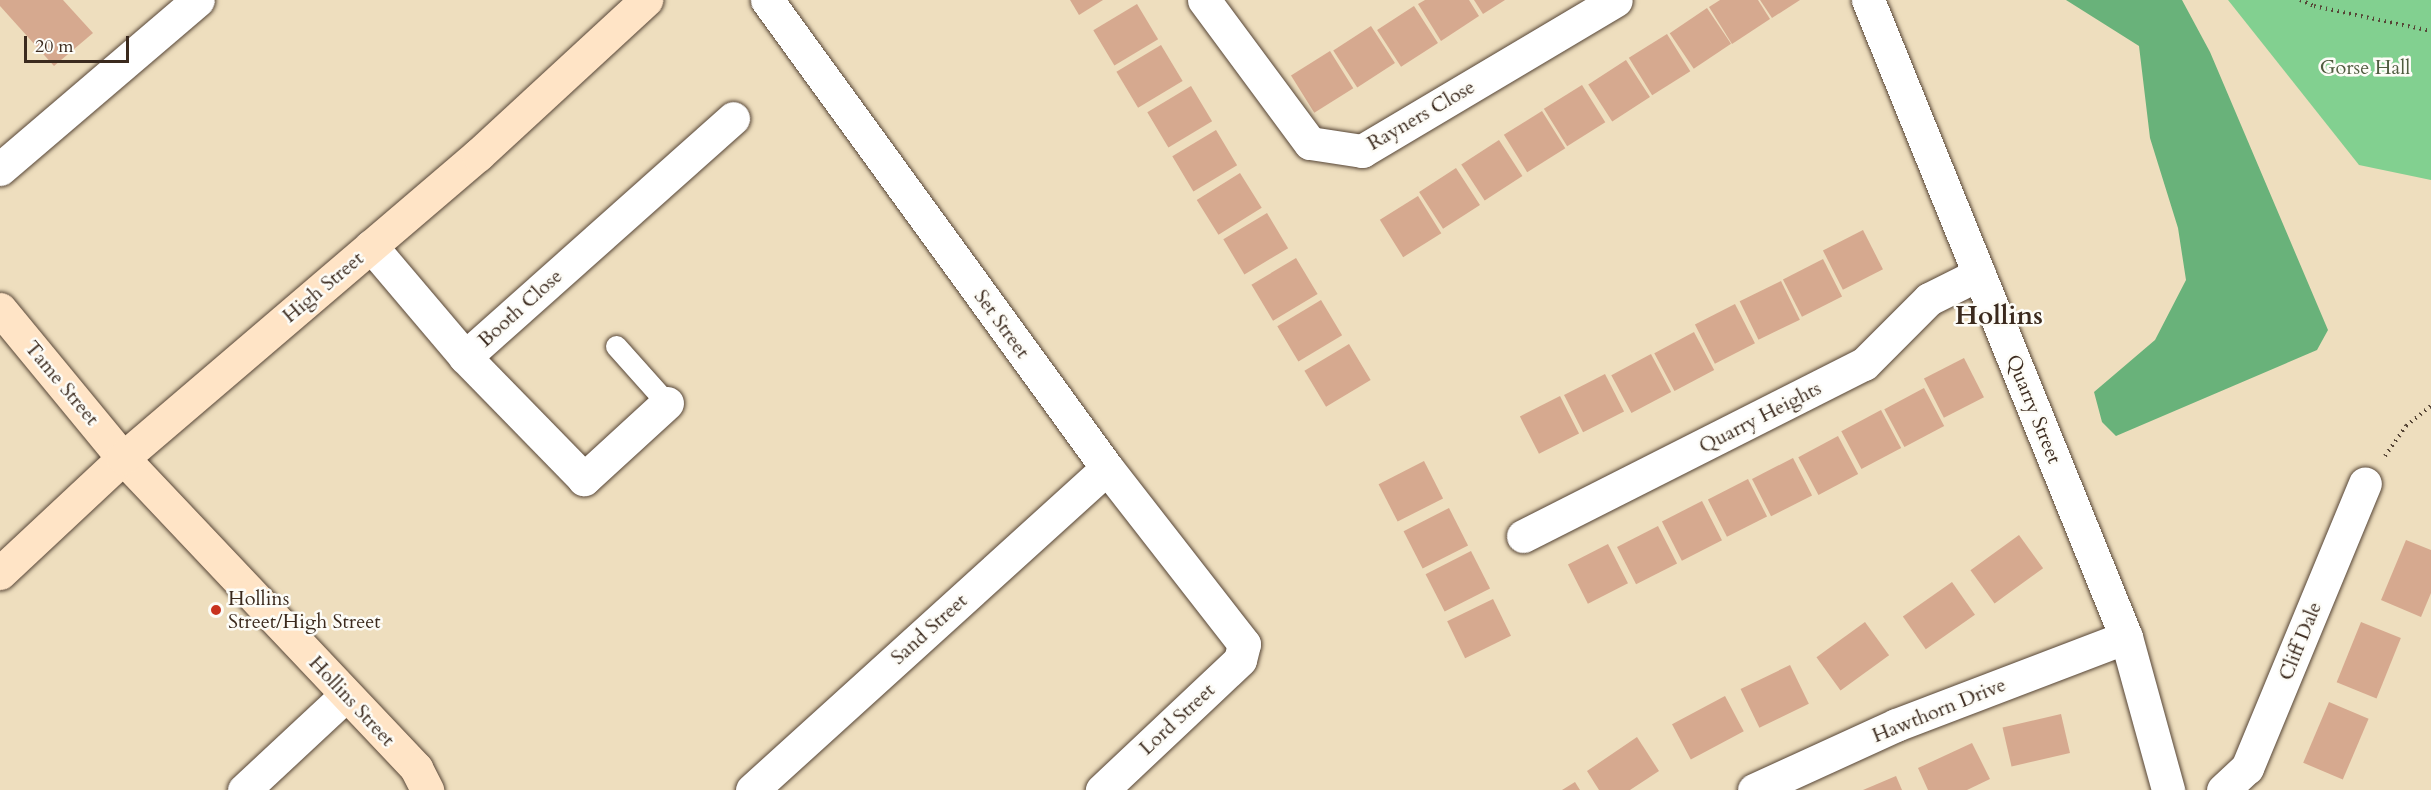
<!DOCTYPE html>
<style>
body{margin:0}
#map{position:relative;width:2431px;height:790px;overflow:hidden;background:#eedebe;font-family:Cardo,serif}
div>[style]{position:absolute}
.green>*{inset:0;background:#82d090}
.forest>*{inset:0;background:#69b27a}
.building>*{inset:0;background:#d6a98f;transform-origin:0 0}
.path>*{height:4px;margin-top:-2px;transform-origin:0;background:repeating-linear-gradient(90deg,#564536 0 1.5px,transparent 0 6px)}
.roads{filter:drop-shadow(0 0 2px #564536) drop-shadow(0 0 2px #564536)}
.lane>*{height:21px;margin:-10.5px;padding:0 10.5px;transform-origin:10.5px;border-radius:10.5px;background:#fff}
.street>*{height:33px;margin:-16.5px;padding:0 16.5px;transform-origin:16.5px;border-radius:16.5px;background:#fff}
.secondary>*{height:33px;margin:-16.5px;padding:0 16.5px;transform-origin:16.5px;border-radius:16.5px;background:#ffe4c6}
.dots>*{width:16px;height:16px;translate:-50% -50%;box-sizing:border-box;border:3px solid #fdfcf7;border-radius:50%}
span{translate:-50% -50%;white-space:nowrap;text-align:center;line-height:1.15;-webkit-text-stroke:5px #fdfcf7;paint-order:stroke}
.park-label{font-size:20px;color:#505c40}
.street-label{font-size:20px;color:#3b2a1e}
.poi-label{font-size:20px;color:#3b2a1e}
.left{translate:0 -50%;text-align:left}
.district-label{font-size:26px;color:#3b2a1e;font-weight:700}
.scale{position:absolute;left:24px;top:36px;width:105px;height:27px;box-sizing:border-box;border:3px solid #3b2a1e;border-top:0;padding-left:8px;font-size:18px;line-height:21px;white-space:nowrap;color:#3b2a1e;-webkit-text-stroke:4px #fdfcf7;paint-order:stroke}
</style>
<div id="map">
<div class="green">
<i style="clip-path:polygon(2228px 0,2431px 0,2431px 180px,2359px 165px)"></i>
</div>
<div class="forest">
<i style="clip-path:polygon(2066px 0,2182px 0,2210px 52px,2328px 330px,2317px 350px,2116px 436px,2102px 422px,2094px 392px,2155px 340px,2186px 280px,2178px 228px,2150px 138px,2139px 46px)"></i>
</div>
<div class="building">
<i style="clip-path:polygon(0 0,63px 0,93px 33px,54px 66px,0 6px)"></i>
<i style="clip-path:polygon(1070px 0,1103px 0,1079px 15px)"></i>
<i style="clip-path:polygon(1425px 0,1469px 0,1479px 16px,1441px 41px,1418px 4px)"></i>
<i style="clip-path:polygon(1474px 0,1505px 0,1483px 14px)"></i>
<i style="clip-path:polygon(1720px 0,1758px 0,1770px 19px,1732px 44px,1709px 7px)"></i>
<i style="clip-path:polygon(1760px 0,1800px 0,1772px 18px)"></i>
<i style="left:1137px;top:4px;width:41px;height:51px;rotate:59deg"></i>
<i style="left:1414px;top:6px;width:44px;height:44px;rotate:57deg"></i>
<i style="left:1707px;top:8px;width:43px;height:45px;rotate:56deg"></i>
<i style="left:1371px;top:26px;width:44px;height:45px;rotate:57deg"></i>
<i style="left:1667px;top:34px;width:44px;height:45px;rotate:58deg"></i>
<i style="left:1161px;top:45px;width:42px;height:52px;rotate:59deg"></i>
<i style="left:1330px;top:51px;width:44px;height:46px;rotate:58deg"></i>
<i style="left:1626px;top:60px;width:44px;height:45px;rotate:57deg"></i>
<i style="left:1582px;top:85px;width:44px;height:45px;rotate:58deg"></i>
<i style="left:1191px;top:86px;width:41px;height:51px;rotate:59deg"></i>
<i style="left:1542px;top:111px;width:44px;height:45px;rotate:58deg"></i>
<i style="left:1216px;top:130px;width:41px;height:51px;rotate:59deg"></i>
<i style="left:1499px;top:140px;width:43px;height:45px;rotate:57deg"></i>
<i style="left:1456px;top:168px;width:44px;height:44px;rotate:57deg"></i>
<i style="left:1240px;top:173px;width:41px;height:51px;rotate:58deg"></i>
<i style="left:1418px;top:196px;width:44px;height:45px;rotate:58deg"></i>
<i style="left:1267px;top:213px;width:41px;height:51px;rotate:59deg"></i>
<i style="left:1863px;top:230px;width:44px;height:45px;rotate:63deg"></i>
<i style="left:1296px;top:258px;width:42px;height:52px;rotate:59deg"></i>
<i style="left:1823px;top:259px;width:42px;height:45px;rotate:63deg"></i>
<i style="left:1781px;top:281px;width:43px;height:46px;rotate:64deg"></i>
<i style="left:1321px;top:300px;width:41px;height:51px;rotate:59deg"></i>
<i style="left:1735px;top:304px;width:44px;height:45px;rotate:63deg"></i>
<i style="left:1694px;top:332px;width:43px;height:45px;rotate:62deg"></i>
<i style="left:1349px;top:344px;width:42px;height:52px;rotate:59deg"></i>
<i style="left:1651px;top:354px;width:43px;height:45px;rotate:62deg"></i>
<i style="left:1964px;top:358px;width:44px;height:45px;rotate:63deg"></i>
<i style="left:1605px;top:374px;width:42px;height:46px;rotate:63deg"></i>
<i style="left:1924px;top:388px;width:43px;height:45px;rotate:62deg"></i>
<i style="left:1560px;top:396px;width:42px;height:45px;rotate:63deg"></i>
<i style="left:1881px;top:410px;width:43px;height:45px;rotate:62deg"></i>
<i style="left:1838px;top:436px;width:43px;height:45px;rotate:62deg"></i>
<i style="left:1793px;top:458px;width:42px;height:46px;rotate:63deg"></i>
<i style="left:1424px;top:461px;width:42px;height:51px;rotate:63deg"></i>
<i style="left:1748px;top:479px;width:42px;height:45px;rotate:63deg"></i>
<i style="left:1702px;top:501px;width:44px;height:45px;rotate:63deg"></i>
<i style="left:1449px;top:508px;width:42px;height:51px;rotate:63deg"></i>
<i style="left:1658px;top:526px;width:42px;height:46px;rotate:63deg"></i>
<i style="left:2019px;top:535px;width:41px;height:60px;rotate:54deg"></i>
<i style="clip-path:polygon(2406px 540px,2431px 550px,2431px 593px,2421px 617px,2381px 600px)"></i>
<i style="left:1608px;top:544px;width:44px;height:45px;rotate:63deg"></i>
<i style="left:1471px;top:551px;width:42px;height:51px;rotate:63deg"></i>
<i style="left:1952px;top:582px;width:40px;height:60px;rotate:55deg"></i>
<i style="left:1493px;top:599px;width:41px;height:51px;rotate:64deg"></i>
<i style="left:1865px;top:622px;width:41px;height:60px;rotate:54deg"></i>
<i style="left:2361px;top:622px;width:43px;height:65px;rotate:22deg"></i>
<i style="left:1790px;top:665px;width:43px;height:55px;rotate:64deg"></i>
<i style="left:1725px;top:696px;width:40px;height:60px;rotate:62deg"></i>
<i style="left:2329px;top:702px;width:43px;height:66px;rotate:23deg"></i>
<i style="left:2061px;top:714px;width:40px;height:60px;rotate:77deg"></i>
<i style="clip-path:polygon(1637px 737px,1659px 771px,1630px 790px,1599px 790px,1587px 771px)"></i>
<i style="clip-path:polygon(1972px 743px,1990px 779px,1967px 790px,1928px 790px,1918px 768px)"></i>
<i style="clip-path:polygon(1896px 776px,1902px 790px,1863px 790px)"></i>
<i style="clip-path:polygon(1575px 782px,1580px 790px,1562px 790px)"></i>
</div>
<div class="path">
<i style="left:2300px;top:0;width:15px;rotate:23deg"></i>
<i style="left:2314px;top:6px;width:120px;rotate:12.1deg"></i>
<i style="left:2385px;top:456px;width:37px;rotate:-55deg"></i>
<i style="left:2406px;top:426px;width:32px;rotate:-39deg"></i>
</div>
<div class="roads">
<div class="lane">
<i style="left:616px;top:346px;width:76px;rotate:48.2deg"></i>
</div>
<div class="street">
<i style="left:767px;top:0;width:578px;rotate:54deg"></i>
<i style="left:1107px;top:468px;width:223px;rotate:52.1deg"></i>
<i style="left:1244px;top:644px;width:16px;rotate:104deg"></i>
<i style="left:1240px;top:660px;width:190px;rotate:136.7deg"></i>
<i style="left:1204px;top:0;width:178px;rotate:53.5deg"></i>
<i style="left:1310px;top:143px;width:53px;rotate:8.7deg"></i>
<i style="left:1362px;top:151px;width:295px;rotate:-30.7deg"></i>
<i style="left:1868px;top:0;width:687px;rotate:67.95deg"></i>
<i style="left:2126px;top:637px;width:159px;rotate:74.6deg"></i>
<i style="left:0;top:169px;width:260px;rotate:-40.5deg"></i>
<i style="left:371px;top:246px;width:145px;rotate:49.7deg"></i>
<i style="left:667px;top:403px;width:113px;rotate:137.5deg"></i>
<i style="left:584px;top:479px;width:170px;rotate:-134.3deg"></i>
<i style="left:465px;top:357px;width:359px;rotate:-41.7deg"></i>
<i style="left:1523px;top:536px;width:382px;rotate:-26.8deg"></i>
<i style="left:1864px;top:364px;width:92px;rotate:-45deg"></i>
<i style="left:1929px;top:299px;width:56px;rotate:-26.6deg"></i>
<i style="left:244px;top:790px;width:139px;rotate:-43deg"></i>
<i style="left:752px;top:790px;width:479px;rotate:-42.2deg"></i>
<i style="left:1754px;top:790px;width:156px;rotate:-24.6deg"></i>
<i style="left:1896px;top:725px;width:246px;rotate:-20.9deg"></i>
<i style="left:2223px;top:790px;width:33px;rotate:-43deg"></i>
<i style="left:2247px;top:768px;width:308px;rotate:-67.5deg"></i>
</div>
<div class="secondary">
<i style="left:0;top:309px;width:193px;rotate:50.5deg"></i>
<i style="left:123px;top:458px;width:427px;rotate:46.6deg"></i>
<i style="left:416px;top:768px;width:25px;rotate:63deg"></i>
<i style="left:0;top:573px;width:168px;rotate:-43.1deg"></i>
<i style="left:123px;top:458px;width:467px;rotate:-40.5deg"></i>
<i style="left:478px;top:155px;width:229px;rotate:-42.7deg"></i>
</div>
</div>
<div class="dots">
<i style="left:216px;top:610px;background:#c8321e"></i>
</div>
<div class="park-label">
<span style="left:2365px;top:67px">Gorse Hall</span>
</div>
<div class="street-label">
<span style="left:1421px;top:115px;rotate:-30deg">Rayners Close</span>
<span style="left:323px;top:287px;rotate:-40deg">High Street</span>
<span style="left:520px;top:308px;rotate:-42deg">Booth Close</span>
<span style="left:1002px;top:324px;rotate:54deg">Set Street</span>
<span style="left:62px;top:383px;rotate:50deg">Tame Street</span>
<span style="left:2034px;top:409px;rotate:68deg">Quarry Street</span>
<span style="left:1760px;top:417px;rotate:-27deg">Quarry Heights</span>
<span style="left:929px;top:629px;rotate:-42deg">Sand Street</span>
<span style="left:2300px;top:641px;rotate:-68deg">Cliff Dale</span>
<span style="left:352px;top:701px;rotate:47deg">Hollins Street</span>
<span style="left:1939px;top:710px;rotate:-22deg">Hawthorn Drive</span>
<span style="left:1177px;top:719px;rotate:-43deg">Lord Street</span>
</div>
<div class="poi-label">
<span class="left" style="left:228px;top:610px">Hollins<br>Street/High Street</span>
</div>
<div class="district-label">
<span style="left:1999px;top:316px">Hollins</span>
</div>
<div class="scale">20 m</div>
</div>
